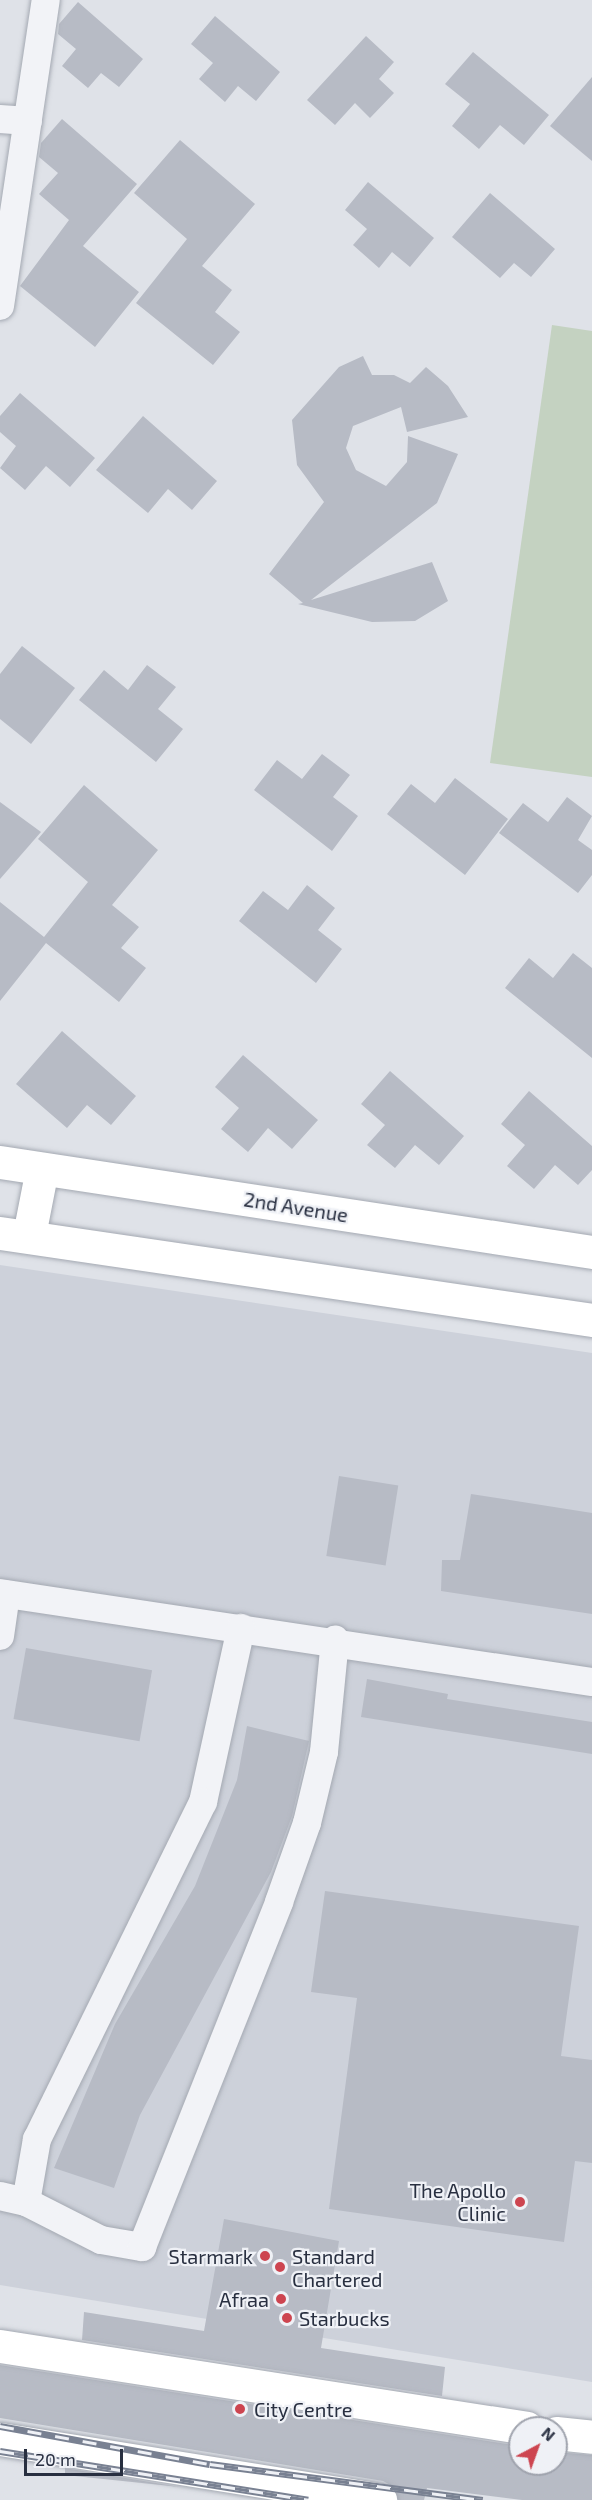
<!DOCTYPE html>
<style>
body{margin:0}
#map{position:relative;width:592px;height:2500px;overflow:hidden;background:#dfe2e8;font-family:"Exo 2",sans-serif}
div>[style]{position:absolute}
.built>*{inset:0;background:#cdd1da}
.green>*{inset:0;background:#c4d2c1}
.building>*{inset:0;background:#b7bbc5;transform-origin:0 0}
.roads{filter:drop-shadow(0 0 2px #a4a9b2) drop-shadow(0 0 2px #a4a9b2)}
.street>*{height:28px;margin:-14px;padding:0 14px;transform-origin:14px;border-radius:14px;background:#f2f3f7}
.secondary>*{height:33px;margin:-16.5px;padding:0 16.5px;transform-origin:16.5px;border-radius:16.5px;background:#fff}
.rail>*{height:7px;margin-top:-3.5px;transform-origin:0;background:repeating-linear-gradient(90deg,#eff1f6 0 14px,#798192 0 28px);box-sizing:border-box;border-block:2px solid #798192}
.dots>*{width:16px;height:16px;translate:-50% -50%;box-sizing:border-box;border:3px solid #eff1f6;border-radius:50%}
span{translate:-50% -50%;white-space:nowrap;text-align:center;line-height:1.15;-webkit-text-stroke:4.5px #eff1f6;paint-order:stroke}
.street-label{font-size:20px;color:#282f40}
.poi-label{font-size:20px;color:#282f40}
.right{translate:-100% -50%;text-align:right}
.left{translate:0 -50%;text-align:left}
.north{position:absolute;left:508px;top:2416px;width:60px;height:60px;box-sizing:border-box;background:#eff1f6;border:2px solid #9fa3ad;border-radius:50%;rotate:41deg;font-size:16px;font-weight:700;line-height:24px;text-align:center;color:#282f40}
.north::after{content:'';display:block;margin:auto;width:21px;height:27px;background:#cd4550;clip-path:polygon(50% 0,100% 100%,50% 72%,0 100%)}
.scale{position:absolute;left:24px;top:2449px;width:99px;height:27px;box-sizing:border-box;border:3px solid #282f40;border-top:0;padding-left:8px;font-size:18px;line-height:21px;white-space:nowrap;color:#282f40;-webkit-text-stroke:4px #eff1f6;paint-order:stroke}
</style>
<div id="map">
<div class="built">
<i style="clip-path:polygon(0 1265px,592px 1353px,592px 2382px,0 2285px)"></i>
</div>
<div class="green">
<i style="clip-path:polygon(552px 325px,592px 331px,592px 777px,490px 763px)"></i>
</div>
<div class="building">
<i style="clip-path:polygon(78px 2px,143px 59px,119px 87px,101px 73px,88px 88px,62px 66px,76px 49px,58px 34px,59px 24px)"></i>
<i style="clip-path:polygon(215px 16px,280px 72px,256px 101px,238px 86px,225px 102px,199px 79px,213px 63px,191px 44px)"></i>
<i style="clip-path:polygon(366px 36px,394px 62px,379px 79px,394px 93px,370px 118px,355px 103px,335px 125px,307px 100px)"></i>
<i style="clip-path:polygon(473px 52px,549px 115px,524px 145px,500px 125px,479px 149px,452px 126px,470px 104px,445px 84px)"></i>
<i style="clip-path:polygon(592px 77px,592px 161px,550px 126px)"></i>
<i style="clip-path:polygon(62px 119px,137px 184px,83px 246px,139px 292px,95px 347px,20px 286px,69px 220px,39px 194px,58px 173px,39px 157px,41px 143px)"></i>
<i style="clip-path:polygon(180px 140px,255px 204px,202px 266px,232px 290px,215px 312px,240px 332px,213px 365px,136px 303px,187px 239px,134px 193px)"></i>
<i style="clip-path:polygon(368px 182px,434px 238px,410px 267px,392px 252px,379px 268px,353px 245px,367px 229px,345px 210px)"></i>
<i style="clip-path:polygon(490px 193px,555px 249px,531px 277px,514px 263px,500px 278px,452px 237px)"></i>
<i style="clip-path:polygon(363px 356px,372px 375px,394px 375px,410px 383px,426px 367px,448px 386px,468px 417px,407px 432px,401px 407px,353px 426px,346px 448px,356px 470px,386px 486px,407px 462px,408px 436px,458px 454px,437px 503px,311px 600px,432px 562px,448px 601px,415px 621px,372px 622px,298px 604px,303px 603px,269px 574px,324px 502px,297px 465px,292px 420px,339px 367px)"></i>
<i style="clip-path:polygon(20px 393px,95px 458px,70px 487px,46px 466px,25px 490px,0 468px,16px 446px,0 432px,0 416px)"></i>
<i style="clip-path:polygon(143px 416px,217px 481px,192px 510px,168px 489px,148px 513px,96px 470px)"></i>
<i style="clip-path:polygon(22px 646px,75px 688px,31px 744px,0 719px,0 674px)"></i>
<i style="clip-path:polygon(147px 665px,176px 687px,158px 709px,183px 729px,156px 762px,79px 700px,104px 670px,128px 690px)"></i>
<i style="clip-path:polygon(322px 754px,350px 775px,333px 797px,358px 816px,332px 851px,254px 790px,277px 760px,302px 779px)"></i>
<i style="clip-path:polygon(455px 778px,508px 819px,465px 875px,387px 814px,411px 784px,435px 803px)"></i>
<i style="clip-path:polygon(84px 785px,158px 850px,112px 905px,139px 927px,121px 948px,146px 968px,119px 1002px,46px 943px,0 1001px,0 902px,44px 937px,88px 882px,38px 839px)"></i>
<i style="clip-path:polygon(567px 797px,592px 816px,578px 840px,592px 850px,592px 875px,578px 893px,499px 833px,523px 803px,548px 822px)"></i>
<i style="clip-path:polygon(0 802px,41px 832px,0 879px)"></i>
<i style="clip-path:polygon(307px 885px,335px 908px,318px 930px,342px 949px,316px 983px,239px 921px,263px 891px,288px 910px)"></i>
<i style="clip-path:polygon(573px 953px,592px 968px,592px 1058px,505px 988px,529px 958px,553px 978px)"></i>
<i style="clip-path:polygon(62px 1031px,136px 1096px,111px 1125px,87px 1105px,67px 1128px,16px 1084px)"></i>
<i style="clip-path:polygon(243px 1055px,318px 1120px,292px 1149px,268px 1128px,248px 1152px,221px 1129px,239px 1108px,215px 1087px)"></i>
<i style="clip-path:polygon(390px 1071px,464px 1136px,439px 1165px,415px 1145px,395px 1168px,367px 1145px,385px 1125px,361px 1104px)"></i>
<i style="clip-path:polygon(529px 1091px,592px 1146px,592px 1170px,578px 1185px,555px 1165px,534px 1189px,507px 1166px,525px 1145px,501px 1124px)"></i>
<i style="left:339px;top:1476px;width:60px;height:81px;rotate:9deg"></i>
<i style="clip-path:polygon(471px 1494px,592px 1513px,592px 1614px,441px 1591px,442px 1560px,460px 1560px)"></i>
<i style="left:26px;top:1648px;width:128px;height:72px;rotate:10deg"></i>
<i style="clip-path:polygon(367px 1679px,448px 1694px,447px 1699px,592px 1722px,592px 1754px,361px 1717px)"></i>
<i style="clip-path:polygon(247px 1726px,309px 1741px,292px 1816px,271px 1872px,140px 2115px,114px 2188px,54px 2168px,115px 2024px,195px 1886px,237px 1780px)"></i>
<i style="clip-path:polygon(325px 1891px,579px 1926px,561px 2056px,592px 2060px,592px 2163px,575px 2161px,564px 2242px,329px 2209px,357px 1998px,311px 1992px)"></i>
<i style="clip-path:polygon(224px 2219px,339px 2241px,321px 2348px,445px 2367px,442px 2396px,82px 2340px,84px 2312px,204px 2331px)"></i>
<i style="clip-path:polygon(0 2365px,520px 2446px,520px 2464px,556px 2464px,556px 2452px,592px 2455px,592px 2500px,522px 2500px,427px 2488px,424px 2500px,398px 2500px,392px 2486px,383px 2481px,0 2418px)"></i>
<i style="clip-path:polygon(65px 2468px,180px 2487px,65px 2475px)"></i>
</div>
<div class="roads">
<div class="street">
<i style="left:0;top:119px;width:28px;rotate:4deg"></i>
<i style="left:0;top:306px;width:309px;rotate:-81.5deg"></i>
<i style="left:0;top:1593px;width:599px;rotate:8.55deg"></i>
<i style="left:241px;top:1628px;width:178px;rotate:102.3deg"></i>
<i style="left:203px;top:1802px;width:376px;rotate:116.2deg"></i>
<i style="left:37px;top:2139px;width:64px;rotate:99.9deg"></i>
<i style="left:26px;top:2202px;width:84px;rotate:26.9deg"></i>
<i style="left:101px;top:2240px;width:42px;rotate:9.7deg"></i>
<i style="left:142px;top:2247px;width:371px;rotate:-68.3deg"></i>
<i style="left:279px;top:1902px;width:84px;rotate:-70.5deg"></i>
<i style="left:307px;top:1823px;width:73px;rotate:-76.5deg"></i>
<i style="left:324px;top:1752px;width:113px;rotate:-84.4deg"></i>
<i style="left:0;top:1636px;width:42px;rotate:-81.9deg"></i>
<i style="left:0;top:2196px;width:27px;rotate:13deg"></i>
</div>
<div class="secondary">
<i style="left:0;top:1162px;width:599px;rotate:8.64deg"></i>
<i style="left:0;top:1233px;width:598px;rotate:8.36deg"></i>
<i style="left:29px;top:1235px;width:67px;rotate:-78.9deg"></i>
<i style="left:0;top:2346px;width:533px;rotate:8.84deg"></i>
<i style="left:556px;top:2433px;width:36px;rotate:6deg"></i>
<i style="left:0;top:2439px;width:385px;rotate:9.1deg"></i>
</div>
</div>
<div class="rail">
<i style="left:0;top:2426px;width:213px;rotate:10.3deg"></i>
<i style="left:210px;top:2464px;width:275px;rotate:7.5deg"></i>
<i style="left:0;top:2451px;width:312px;rotate:9deg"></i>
</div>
<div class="dots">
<i style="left:520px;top:2202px;background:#cd4550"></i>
<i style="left:265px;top:2256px;background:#cd4550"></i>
<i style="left:280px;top:2267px;background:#cd4550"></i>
<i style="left:281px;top:2299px;background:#cd4550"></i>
<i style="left:287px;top:2318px;background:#cd4550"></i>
<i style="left:240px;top:2409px;background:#cd4550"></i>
</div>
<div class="street-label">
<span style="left:296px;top:1207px;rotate:9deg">2nd Avenue</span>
</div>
<div class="poi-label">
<span class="right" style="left:506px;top:2202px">The Apollo<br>Clinic</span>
<span class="right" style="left:253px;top:2256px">Starmark</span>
<span class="left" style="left:292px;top:2268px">Standard<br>Chartered</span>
<span class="right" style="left:269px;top:2299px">Afraa</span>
<span class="left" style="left:299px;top:2318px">Starbucks</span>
<span class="left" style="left:254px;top:2409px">City Centre</span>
</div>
<div class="north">N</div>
<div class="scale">20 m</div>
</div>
